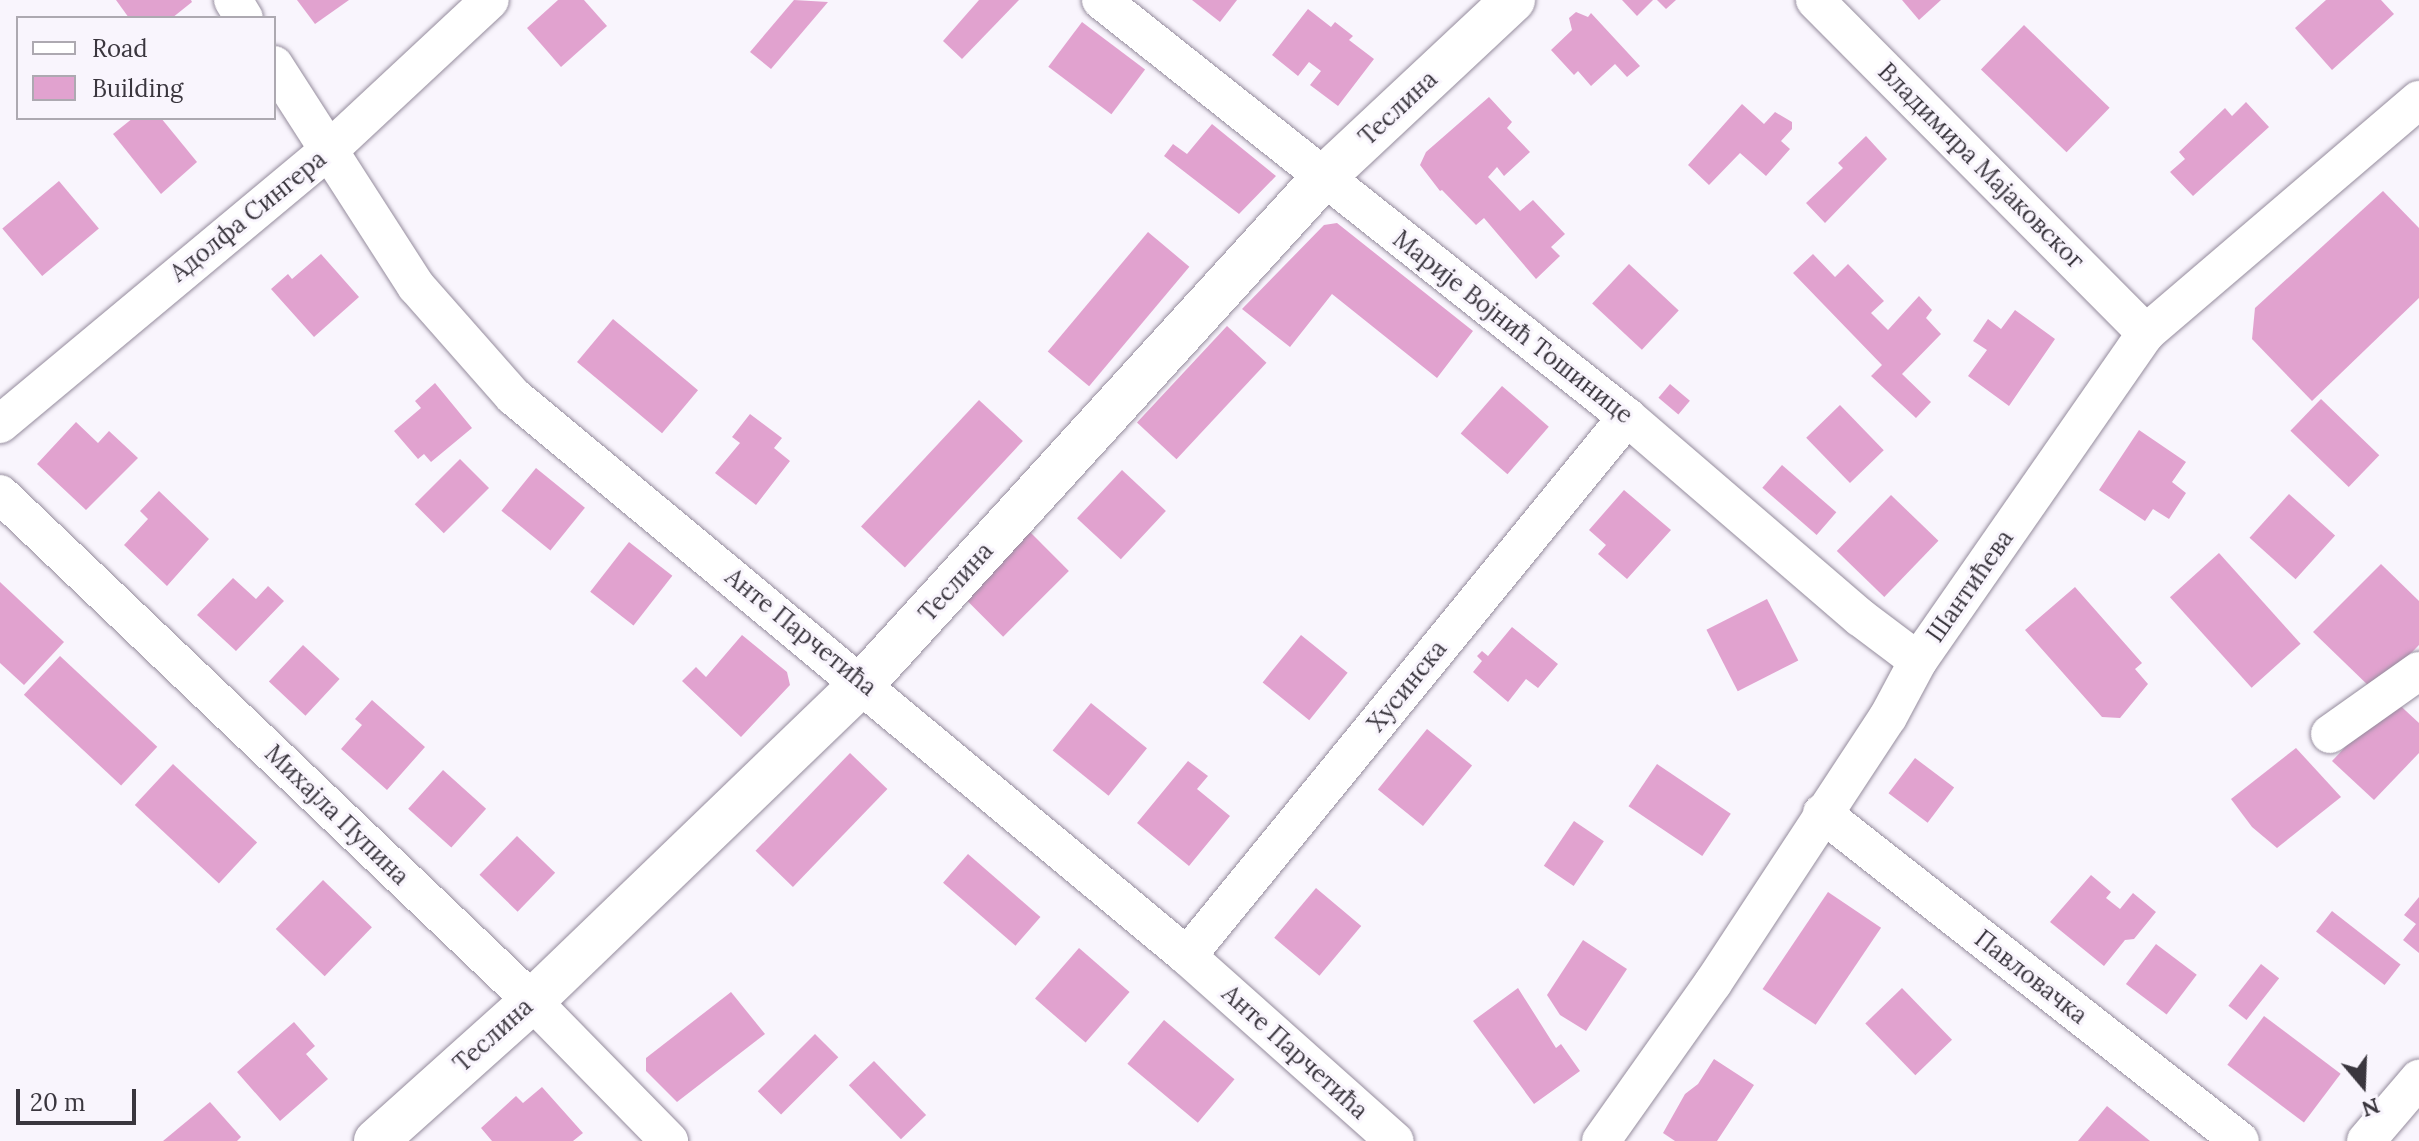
<!DOCTYPE html>
<meta charset="utf-8">
<style>
body{margin:0}
#map{position:relative;width:2419px;height:1141px;overflow:hidden;background:#f9f5fd;font-family:Lora,serif}
div>[style]{position:absolute}
.building>*{inset:0;background:#e1a2cf;transform-origin:0 0}
.roads{filter:drop-shadow(0 0 2px #958c9d) drop-shadow(0 0 2px #958c9d)}
.minor>*{height:38px;margin:-19px;padding:0 19px;transform-origin:19px;border-radius:19px;background:#fff}
.tertiary>*{height:44px;margin:-22px;padding:0 22px;transform-origin:22px;border-radius:22px;background:#fff}
span{translate:-50% -50%;white-space:nowrap;text-align:center;line-height:1.15;-webkit-text-stroke:6px #f9f5fd;paint-order:stroke}
.street-label{font-size:24px;color:#3a363e}
.legend{position:absolute;left:16px;top:16px;width:260px;height:104px;box-sizing:border-box;background:#f9f5fd;border:2px solid #ada9b1;margin:0;padding:10px 14px;list-style:none;font-size:24px;color:#3a363e}
.legend li{display:flex;align-items:center;gap:16px;height:40px}
.legend b{width:40px;border:2px solid #ada9b1}
.north{position:absolute;left:2323px;top:1045px;width:80px;height:80px;-webkit-text-stroke:6px #f9f5fd;paint-order:stroke;rotate:161deg;font-size:22px;font-weight:700;line-height:32px;text-align:center;color:#3a363e}
.north::after{content:'';display:block;margin:auto;width:28px;height:36px;background:#3a363e;clip-path:polygon(50% 0,100% 100%,50% 72%,0 100%)}
.scale{position:absolute;left:16px;top:1089px;width:120px;height:36px;box-sizing:border-box;border:4px solid #3a363e;border-top:0;padding-left:10px;font-size:24px;line-height:28px;white-space:nowrap;color:#3a363e;-webkit-text-stroke:6px #f9f5fd;paint-order:stroke}
</style>
<div id="map">
<div class="building">
<i style="clip-path:polygon(116px 0,191px 0,192px 2px,172px 18px,129px 18px)"></i>
<i style="clip-path:polygon(297px 0,349px 0,315px 24px)"></i>
<i style="clip-path:polygon(558px 0,584px 0,607px 26px,561px 67px,527px 28px)"></i>
<i style="clip-path:polygon(794px 0,828px 2px,771px 69px,750px 52px)"></i>
<i style="clip-path:polygon(979px 0,1019px 0,962px 59px,943px 41px)"></i>
<i style="clip-path:polygon(1192px 0,1237px 0,1220px 22px)"></i>
<i style="clip-path:polygon(1622px 0,1653px 0,1637px 16px)"></i>
<i style="clip-path:polygon(1657px 0,1676px 0,1666px 9px)"></i>
<i style="clip-path:polygon(1902px 0,1941px 0,1919px 20px)"></i>
<i style="clip-path:polygon(2326px 0,2381px 0,2394px 14px,2332px 70px,2295px 28px)"></i>
<i style="clip-path:polygon(1308px 9px,1331px 27px,1335px 22px,1353px 36px,1349px 40px,1374px 59px,1338px 106px,1310px 85px,1321px 71px,1309px 62px,1298px 76px,1272px 55px)"></i>
<i style="clip-path:polygon(1576px 12px,1588px 17px,1591px 13px,1640px 66px,1627px 77px,1615px 64px,1591px 86px,1578px 71px,1574px 75px,1551px 50px,1572px 30px,1569px 18px)"></i>
<i style="left:1082px;top:22px;width:79px;height:56px;rotate:37deg"></i>
<i style="left:2024px;top:25px;width:119px;height:62px;rotate:44deg"></i>
<i style="clip-path:polygon(1489px 97px,1512px 122px,1507px 128px,1530px 152px,1504px 176px,1497px 167px,1488px 177px,1520px 211px,1533px 200px,1565px 234px,1551px 247px,1560px 256px,1536px 279px,1484px 218px,1476px 225px,1442px 190px,1440px 191px,1420px 165px,1426px 152px)"></i>
<i style="clip-path:polygon(2246px 102px,2269px 127px,2193px 196px,2170px 172px,2185px 159px,2179px 152px,2225px 108px,2232px 116px)"></i>
<i style="clip-path:polygon(1742px 104px,1764px 124px,1775px 112px,1792px 122px,1792px 129px,1781px 141px,1790px 149px,1766px 176px,1740px 153px,1709px 185px,1688px 165px)"></i>
<i style="clip-path:polygon(133px 118px,161px 118px,197px 162px,161px 194px,113px 134px)"></i>
<i style="clip-path:polygon(1212px 124px,1276px 176px,1239px 214px,1164px 156px,1173px 144px,1187px 154px)"></i>
<i style="clip-path:polygon(1866px 136px,1887px 159px,1825px 223px,1806px 203px,1843px 168px,1838px 163px)"></i>
<i style="left:59px;top:181px;width:62px;height:74px;rotate:50deg"></i>
<i style="clip-path:polygon(2383px 191px,2419px 228px,2419px 298px,2312px 401px,2252px 339px,2255px 308px)"></i>
<i style="clip-path:polygon(1337px 223px,1473px 331px,1437px 378px,1332px 294px,1290px 347px,1242px 309px,1324px 225px)"></i>
<i style="left:1148px;top:232px;width:54px;height:156px;rotate:40deg"></i>
<i style="clip-path:polygon(321px 254px,359px 297px,314px 337px,271px 289px,288px 274px,292px 279px)"></i>
<i style="clip-path:polygon(1813px 254px,1835px 277px,1848px 264px,1884px 301px,1871px 313px,1888px 330px,1919px 296px,1932px 310px,1926px 318px,1941px 334px,1902px 374px,1931px 402px,1916px 418px,1871px 376px,1882px 365px,1793px 273px)"></i>
<i style="left:1629px;top:264px;width:68px;height:54px;rotate:43deg"></i>
<i style="clip-path:polygon(2015px 310px,2055px 339px,2009px 406px,1968px 376px,1987px 350px,1973px 341px,1988px 319px,2001px 329px)"></i>
<i style="left:613px;top:319px;width:111px;height:56px;rotate:40deg"></i>
<i style="left:1227px;top:326px;width:54px;height:132px;rotate:43deg"></i>
<i style="clip-path:polygon(435px 383px,472px 428px,431px 462px,424px 454px,418px 459px,394px 431px,421px 408px,415px 401px)"></i>
<i style="left:1670px;top:384px;width:26px;height:18px;rotate:40deg"></i>
<i style="left:1502px;top:386px;width:62px;height:63px;rotate:41deg"></i>
<i style="left:2321px;top:399px;width:81px;height:44px;rotate:44deg"></i>
<i style="left:979px;top:400px;width:60px;height:173px;rotate:43deg"></i>
<i style="left:1840px;top:405px;width:63px;height:47px;rotate:46deg"></i>
<i style="clip-path:polygon(750px 414px,782px 438px,774px 448px,790px 461px,756px 505px,715px 473px,740px 443px,732px 437px)"></i>
<i style="clip-path:polygon(76px 422px,98px 443px,109px 431px,138px 458px,86px 510px,37px 464px)"></i>
<i style="clip-path:polygon(2139px 430px,2186px 462px,2172px 482px,2186px 493px,2169px 519px,2153px 509px,2145px 521px,2099px 490px)"></i>
<i style="left:460px;top:459px;width:41px;height:64px;rotate:45deg"></i>
<i style="left:1782px;top:465px;width:72px;height:30px;rotate:41deg"></i>
<i style="left:536px;top:468px;width:63px;height:55px;rotate:39deg"></i>
<i style="left:1122px;top:470px;width:60px;height:66px;rotate:43deg"></i>
<i style="clip-path:polygon(1624px 490px,1671px 530px,1627px 579px,1598px 554px,1606px 545px,1589px 530px)"></i>
<i style="clip-path:polygon(159px 491px,209px 539px,167px 586px,124px 545px,148px 519px,140px 511px)"></i>
<i style="left:2289px;top:494px;width:62px;height:59px;rotate:42deg"></i>
<i style="left:1891px;top:495px;width:66px;height:78px;rotate:44deg"></i>
<i style="left:1030px;top:532px;width:55px;height:93px;rotate:45deg"></i>
<i style="left:629px;top:542px;width:55px;height:63px;rotate:38deg"></i>
<i style="left:2219px;top:553px;width:122px;height:66px;rotate:48deg"></i>
<i style="clip-path:polygon(2381px 564px,2419px 601px,2419px 645px,2374px 691px,2313px 632px)"></i>
<i style="clip-path:polygon(233px 578px,256px 599px,268px 586px,284px 601px,236px 651px,197px 615px)"></i>
<i style="clip-path:polygon(0 582px,64px 642px,24px 685px,0 663px)"></i>
<i style="clip-path:polygon(2075px 587px,2142px 663px,2135px 669px,2148px 684px,2120px 718px,2102px 717px,2025px 630px)"></i>
<i style="left:1767px;top:599px;width:69px;height:68px;rotate:63deg"></i>
<i style="clip-path:polygon(1512px 627px,1558px 664px,1538px 688px,1526px 679px,1508px 702px,1473px 672px,1482px 661px,1477px 656px,1482px 651px,1488px 656px)"></i>
<i style="clip-path:polygon(742px 635px,787px 672px,790px 685px,741px 737px,682px 681px,696px 667px,706px 677px)"></i>
<i style="left:1301px;top:635px;width:60px;height:61px;rotate:39deg"></i>
<i style="left:303px;top:645px;width:50px;height:50px;rotate:43deg"></i>
<i style="left:60px;top:656px;width:133px;height:53px;rotate:43deg"></i>
<i style="clip-path:polygon(2392px 698px,2419px 723px,2419px 753px,2374px 800px,2332px 761px)"></i>
<i style="clip-path:polygon(372px 700px,425px 747px,387px 790px,341px 749px,362px 725px,355px 719px)"></i>
<i style="left:1091px;top:703px;width:72px;height:61px;rotate:39deg"></i>
<i style="left:1427px;top:729px;width:58px;height:78px;rotate:39deg"></i>
<i style="clip-path:polygon(2296px 748px,2341px 797px,2277px 848px,2252px 827px,2231px 799px)"></i>
<i style="left:850px;top:753px;width:52px;height:136px;rotate:44deg"></i>
<i style="left:1915px;top:758px;width:49px;height:44px;rotate:37deg"></i>
<i style="clip-path:polygon(1188px 761px,1208px 776px,1197px 789px,1230px 816px,1189px 866px,1137px 823px)"></i>
<i style="left:173px;top:764px;width:115px;height:56px;rotate:43deg"></i>
<i style="left:1657px;top:764px;width:89px;height:51px;rotate:34deg"></i>
<i style="left:443px;top:770px;width:58px;height:52px;rotate:42deg"></i>
<i style="left:1574px;top:821px;width:36px;height:54px;rotate:34deg"></i>
<i style="left:517px;top:836px;width:53px;height:54px;rotate:44deg"></i>
<i style="left:968px;top:854px;width:96px;height:38px;rotate:41deg"></i>
<i style="clip-path:polygon(2091px 875px,2111px 892px,2106px 898px,2120px 909px,2133px 893px,2156px 912px,2134px 939px,2125px 940px,2104px 966px,2050px 922px)"></i>
<i style="left:323px;top:880px;width:68px;height:68px;rotate:44deg"></i>
<i style="left:1316px;top:888px;width:59px;height:65px;rotate:40deg"></i>
<i style="left:1828px;top:892px;width:64px;height:117px;rotate:34deg"></i>
<i style="clip-path:polygon(2419px 897px,2419px 953px,2403px 940px,2416px 924px,2404px 915px)"></i>
<i style="left:2332px;top:911px;width:87px;height:26px;rotate:38deg"></i>
<i style="clip-path:polygon(1583px 940px,1627px 969px,1586px 1031px,1560px 1015px,1547px 995px)"></i>
<i style="left:2156px;top:944px;width:51px;height:50px;rotate:37deg"></i>
<i style="left:1079px;top:948px;width:67px;height:67px;rotate:41deg"></i>
<i style="left:2261px;top:964px;width:23px;height:53px;rotate:38deg"></i>
<i style="clip-path:polygon(1518px 988px,1556px 1048px,1561px 1044px,1580px 1071px,1534px 1104px,1473px 1021px)"></i>
<i style="left:1902px;top:988px;width:72px;height:51px;rotate:46deg"></i>
<i style="clip-path:polygon(731px 992px,765px 1034px,677px 1102px,646px 1071px,646px 1058px)"></i>
<i style="left:2264px;top:1016px;width:96px;height:61px;rotate:37deg"></i>
<i style="left:1164px;top:1020px;width:92px;height:57px;rotate:40deg"></i>
<i style="clip-path:polygon(294px 1022px,315px 1046px,306px 1054px,328px 1079px,280px 1121px,237px 1072px)"></i>
<i style="left:815px;top:1034px;width:33px;height:81px;rotate:45deg"></i>
<i style="clip-path:polygon(1714px 1059px,1754px 1085px,1717px 1141px,1675px 1141px,1663px 1133px,1685px 1094px,1698px 1084px)"></i>
<i style="left:874px;top:1061px;width:75px;height:35px;rotate:46deg"></i>
<i style="clip-path:polygon(542px 1087px,583px 1133px,573px 1141px,492px 1141px,481px 1128px,516px 1096px,523px 1103px)"></i>
<i style="clip-path:polygon(210px 1102px,241px 1137px,237px 1141px,163px 1141px)"></i>
<i style="clip-path:polygon(2107px 1106px,2150px 1141px,2078px 1141px)"></i>
</div>
<div class="roads">
<div class="minor">
<i style="left:233px;top:0;width:21px;rotate:59deg"></i>
<i style="left:1101px;top:0;width:671px;rotate:38.41deg"></i>
<i style="left:1627px;top:417px;width:308px;rotate:40.7deg"></i>
<i style="left:1861px;top:618px;width:71px;rotate:37deg"></i>
<i style="left:1815px;top:0;width:470px;rotate:45.2deg"></i>
<i style="left:274px;top:65px;width:263px;rotate:57.3deg"></i>
<i style="left:416px;top:286px;width:147px;rotate:48.6deg"></i>
<i style="left:513px;top:396px;width:876px;rotate:39.72deg"></i>
<i style="left:1187px;top:956px;width:278px;rotate:41.7deg"></i>
<i style="left:0;top:424px;width:427px;rotate:-39.8deg"></i>
<i style="left:328px;top:151px;width:221px;rotate:-43deg"></i>
<i style="left:0;top:494px;width:735px;rotate:43.62deg"></i>
<i style="left:532px;top:1001px;width:196px;rotate:45.6deg"></i>
<i style="left:2330px;top:734px;width:109px;rotate:-35.3deg"></i>
<i style="left:1822px;top:813px;width:531px;rotate:38.12deg"></i>
<i style="left:1187px;top:956px;width:696px;rotate:-50.77deg"></i>
<i style="left:1601px;top:1141px;width:194px;rotate:-54.7deg"></i>
<i style="left:1713px;top:983px;width:318px;rotate:-56.7deg"></i>
<i style="left:1888px;top:717px;width:64px;rotate:-61.8deg"></i>
<i style="left:1918px;top:661px;width:399px;rotate:-55.2deg"></i>
<i style="left:2146px;top:333px;width:359px;rotate:-40.5deg"></i>
<i style="left:2366px;top:1141px;width:82px;rotate:-49.5deg"></i>
</div>
<div class="tertiary">
<i style="left:376px;top:1141px;width:210px;rotate:-41.9deg"></i>
<i style="left:532px;top:1001px;width:459px;rotate:-43.9deg"></i>
<i style="left:863px;top:683px;width:685px;rotate:-47.66deg"></i>
<i style="left:1324px;top:177px;width:259px;rotate:-43.1deg"></i>
</div>
</div>
<div class="street-label">
<span style="left:1398px;top:108px;rotate:-43deg">Теслина</span>
<span style="left:1981px;top:166px;rotate:45deg">Владимира Мајаковског</span>
<span style="left:248px;top:216px;rotate:-39deg">Адолфа Сингера</span>
<span style="left:1513px;top:327px;rotate:38deg">Марије Војнић Тошинице</span>
<span style="left:956px;top:582px;rotate:-48deg">Теслина</span>
<span style="left:1970px;top:586px;rotate:-55deg">Шантићева</span>
<span style="left:801px;top:632px;rotate:39deg">Анте Парчетића</span>
<span style="left:1407px;top:686px;rotate:-51deg">Хусинска</span>
<span style="left:337px;top:815px;rotate:44deg">Михајла Пупина</span>
<span style="left:2031px;top:977px;rotate:38deg">Павловачка</span>
<span style="left:493px;top:1035px;rotate:-42deg">Теслина</span>
<span style="left:1295px;top:1052px;rotate:42deg">Анте Парчетића</span>
</div>
<ul class="legend">
<li><b style="height:10px;background:#fff"></b>Road</li>
<li><b style="height:22px;background:#e1a2cf"></b>Building</li>
</ul>
<div class="north">N</div>
<div class="scale">20 m</div>
</div>
